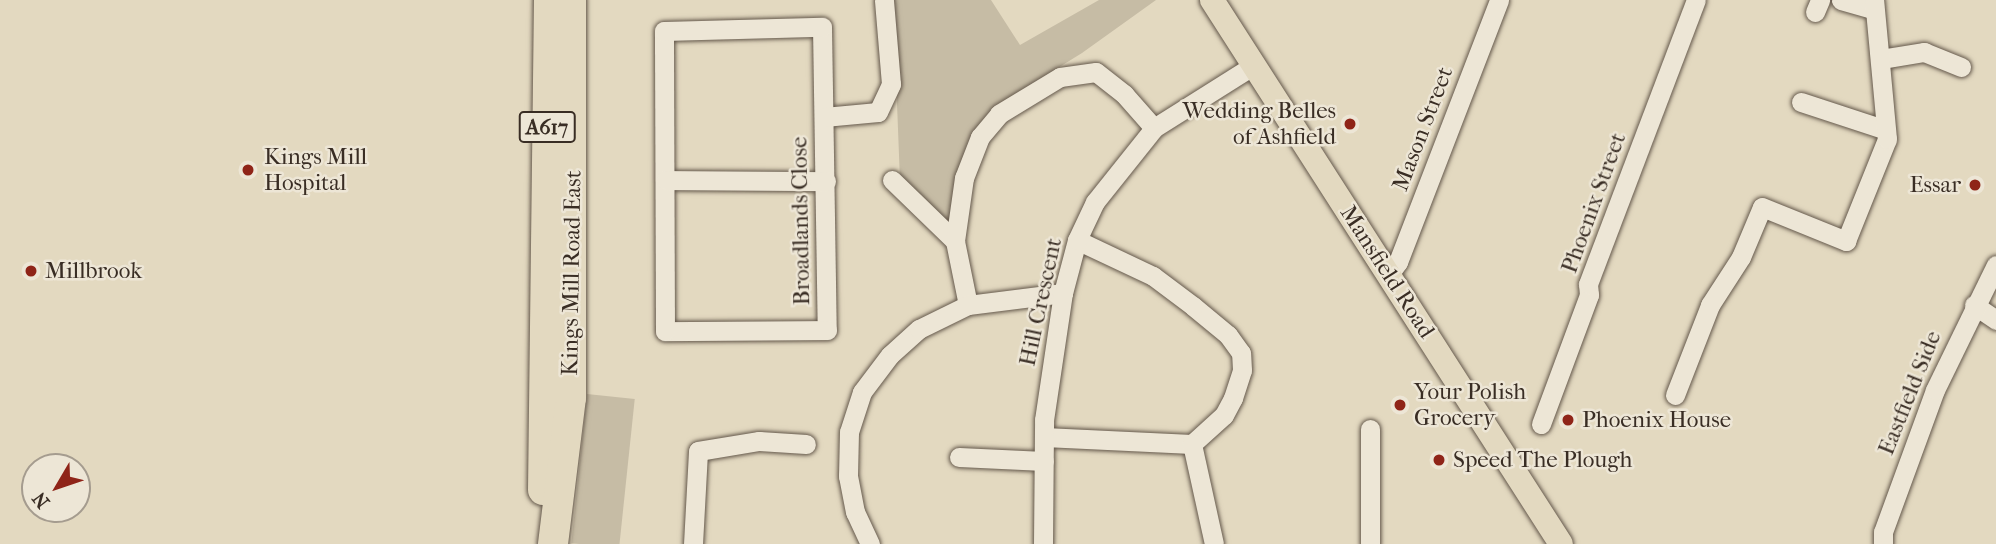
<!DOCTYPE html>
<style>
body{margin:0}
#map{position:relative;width:1996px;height:544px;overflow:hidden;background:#e3d9c0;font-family:"IM FELL French Canon",serif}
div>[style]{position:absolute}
.green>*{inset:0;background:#c6bca5;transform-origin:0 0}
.roads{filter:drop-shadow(0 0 2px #64584b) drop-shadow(0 0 2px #64584b)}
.minor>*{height:19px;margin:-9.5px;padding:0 9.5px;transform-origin:9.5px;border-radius:9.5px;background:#ede6d6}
.major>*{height:24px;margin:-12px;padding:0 12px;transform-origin:12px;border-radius:12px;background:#e3d9c0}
.highway>*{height:30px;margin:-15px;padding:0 15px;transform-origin:15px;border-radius:15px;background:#e3d9c0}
.dots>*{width:19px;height:19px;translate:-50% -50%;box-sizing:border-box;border:4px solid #ede6d6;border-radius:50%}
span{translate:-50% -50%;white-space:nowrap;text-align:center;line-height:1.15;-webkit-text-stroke:5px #ede6d6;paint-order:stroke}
.shield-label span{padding:2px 5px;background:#ede6d6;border:2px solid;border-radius:5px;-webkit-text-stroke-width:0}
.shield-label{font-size:21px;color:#392d24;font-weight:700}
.poi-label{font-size:23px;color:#392d24}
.right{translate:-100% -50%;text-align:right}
.left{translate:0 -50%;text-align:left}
.street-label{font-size:23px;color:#392d24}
.north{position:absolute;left:21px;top:453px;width:70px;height:70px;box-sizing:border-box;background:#ede6d6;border:2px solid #a59c8f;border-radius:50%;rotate:231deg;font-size:19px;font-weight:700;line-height:28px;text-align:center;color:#392d24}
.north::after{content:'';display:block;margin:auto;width:24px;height:32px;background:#8f2418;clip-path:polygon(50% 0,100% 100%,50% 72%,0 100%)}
</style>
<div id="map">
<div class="green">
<i style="clip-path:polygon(893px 0,991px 0,1020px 45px,1099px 0,1156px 0,1082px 53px,1006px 100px,950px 221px,942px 222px,900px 181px)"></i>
<i style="left:587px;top:394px;width:48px;height:150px;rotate:6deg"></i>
</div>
<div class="roads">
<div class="minor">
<i style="left:1841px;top:0;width:32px;rotate:16deg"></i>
<i style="left:1815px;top:12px;width:13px;rotate:-67deg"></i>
<i style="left:822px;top:27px;width:303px;rotate:89.1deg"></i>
<i style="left:827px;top:330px;width:162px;rotate:179.6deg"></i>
<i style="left:665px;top:331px;width:300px;rotate:-90.2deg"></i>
<i style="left:664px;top:31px;width:158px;rotate:-1.5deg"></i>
<i style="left:1881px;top:59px;width:44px;rotate:-9.2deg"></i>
<i style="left:1924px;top:52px;width:40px;rotate:22deg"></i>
<i style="left:1801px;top:102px;width:89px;rotate:18.2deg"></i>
<i style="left:824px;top:117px;width:54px;rotate:-5.3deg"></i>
<i style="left:878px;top:112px;width:31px;rotate:-65deg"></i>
<i style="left:891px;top:84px;width:84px;rotate:-94.8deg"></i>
<i style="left:666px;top:180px;width:160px;rotate:0.4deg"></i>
<i style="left:892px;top:180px;width:88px;rotate:44.1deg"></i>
<i style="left:1390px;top:273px;width:14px;rotate:-54deg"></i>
<i style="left:1398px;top:262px;width:281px;rotate:-68.9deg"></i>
<i style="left:968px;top:305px;width:65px;rotate:-101.5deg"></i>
<i style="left:955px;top:241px;width:64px;rotate:-81.9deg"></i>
<i style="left:964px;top:178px;width:44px;rotate:-68.7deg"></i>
<i style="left:980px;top:137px;width:30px;rotate:-50deg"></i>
<i style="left:999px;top:114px;width:71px;rotate:-31.2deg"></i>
<i style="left:1060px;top:77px;width:36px;rotate:-8deg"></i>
<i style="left:1096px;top:72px;width:36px;rotate:38deg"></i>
<i style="left:1124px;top:94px;width:45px;rotate:48.6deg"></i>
<i style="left:1974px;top:305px;width:27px;rotate:34deg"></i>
<i style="left:1675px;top:395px;width:97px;rotate:-68.7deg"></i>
<i style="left:1710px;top:305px;width:57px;rotate:-57.1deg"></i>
<i style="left:1741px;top:257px;width:54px;rotate:-67.2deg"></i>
<i style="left:1762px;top:207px;width:91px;rotate:22deg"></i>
<i style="left:1846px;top:241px;width:110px;rotate:-68.1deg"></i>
<i style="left:1887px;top:139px;width:140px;rotate:-95.3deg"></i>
<i style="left:1541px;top:424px;width:138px;rotate:-69.6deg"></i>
<i style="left:1589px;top:295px;width:11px;rotate:-95deg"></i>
<i style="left:1588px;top:284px;width:304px;rotate:-69.2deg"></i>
<i style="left:1044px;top:437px;width:148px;rotate:2.7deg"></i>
<i style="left:1192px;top:444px;width:43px;rotate:-42.2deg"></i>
<i style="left:1224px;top:415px;width:19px;rotate:-62deg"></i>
<i style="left:1233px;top:398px;width:29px;rotate:-72deg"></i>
<i style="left:1242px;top:370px;width:17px;rotate:-93deg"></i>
<i style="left:1241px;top:353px;width:22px;rotate:-126deg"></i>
<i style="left:1228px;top:335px;width:45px;rotate:-140.4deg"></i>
<i style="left:1193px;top:306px;width:50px;rotate:-143.1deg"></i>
<i style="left:1153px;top:276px;width:84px;rotate:-154.7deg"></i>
<i style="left:1192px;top:444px;width:102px;rotate:77.6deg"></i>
<i style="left:959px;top:457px;width:85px;rotate:2.7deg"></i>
<i style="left:693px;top:544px;width:93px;rotate:-86.9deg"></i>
<i style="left:698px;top:451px;width:62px;rotate:-9.3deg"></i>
<i style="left:759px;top:441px;width:47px;rotate:3.7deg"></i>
<i style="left:870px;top:544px;width:35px;rotate:-115deg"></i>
<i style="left:855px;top:512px;width:37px;rotate:-101deg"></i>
<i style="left:848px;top:476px;width:44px;rotate:-88.7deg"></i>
<i style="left:849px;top:432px;width:42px;rotate:-72deg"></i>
<i style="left:862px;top:392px;width:46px;rotate:-52.9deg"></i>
<i style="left:890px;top:355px;width:39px;rotate:-42deg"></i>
<i style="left:919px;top:329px;width:55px;rotate:-26.1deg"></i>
<i style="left:968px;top:305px;width:96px;rotate:-7.2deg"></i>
<i style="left:1043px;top:544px;width:124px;rotate:-89.5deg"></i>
<i style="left:1044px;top:420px;width:128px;rotate:-81.5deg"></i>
<i style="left:1063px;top:293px;width:55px;rotate:-75.2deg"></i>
<i style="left:1077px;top:240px;width:42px;rotate:-64.7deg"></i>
<i style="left:1095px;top:202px;width:95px;rotate:-51.4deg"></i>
<i style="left:1154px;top:128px;width:118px;rotate:-32.2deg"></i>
<i style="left:1370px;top:544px;width:115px;rotate:-90deg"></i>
<i style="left:1883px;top:544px;width:12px;rotate:-90deg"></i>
<i style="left:1883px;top:532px;width:151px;rotate:-69.9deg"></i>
<i style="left:1935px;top:390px;width:139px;rotate:-64deg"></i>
</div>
<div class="major">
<i style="left:1212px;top:0;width:646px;rotate:57.32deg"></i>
</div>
<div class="highway">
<i style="left:543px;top:490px;width:490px;rotate:-89.3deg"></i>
<i style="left:553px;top:544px;width:147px;rotate:-83deg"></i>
<i style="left:571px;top:398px;width:398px;rotate:-90deg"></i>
</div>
</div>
<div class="dots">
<i style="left:1350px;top:124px;background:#8f2418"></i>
<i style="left:248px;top:170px;background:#8f2418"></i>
<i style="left:1975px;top:185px;background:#8f2418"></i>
<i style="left:31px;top:271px;background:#8f2418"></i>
<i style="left:1400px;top:405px;background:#8f2418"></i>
<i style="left:1568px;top:420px;background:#8f2418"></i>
<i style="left:1439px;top:460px;background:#8f2418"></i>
</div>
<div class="shield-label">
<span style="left:547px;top:127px">A617</span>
</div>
<div class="poi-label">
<span class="right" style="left:1336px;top:124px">Wedding Belles<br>of Ashfield</span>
<span class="left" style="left:264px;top:170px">Kings Mill<br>Hospital</span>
<span class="right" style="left:1961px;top:185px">Essar</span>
<span class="left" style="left:45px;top:271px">Millbrook</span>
<span class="left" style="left:1414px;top:405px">Your Polish<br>Grocery</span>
<span class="left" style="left:1582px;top:420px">Phoenix House</span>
<span class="left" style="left:1453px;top:460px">Speed The Plough</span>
</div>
<div class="street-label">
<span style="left:1423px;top:129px;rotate:-69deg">Mason Street</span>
<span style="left:1594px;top:203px;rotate:-70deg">Phoenix Street</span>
<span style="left:801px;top:221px;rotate:-91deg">Broadlands Close</span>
<span style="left:1387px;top:272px;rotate:57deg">Mansfield Road</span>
<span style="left:572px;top:273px;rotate:-89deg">Kings Mill Road East</span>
<span style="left:1041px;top:302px;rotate:-78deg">Hill Crescent</span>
<span style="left:1910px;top:393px;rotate:-68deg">Eastfield Side</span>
</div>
<div class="north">N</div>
</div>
